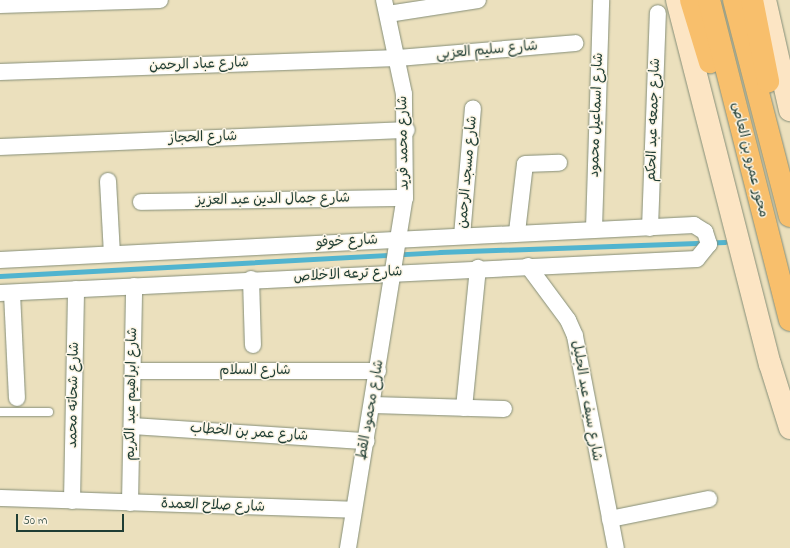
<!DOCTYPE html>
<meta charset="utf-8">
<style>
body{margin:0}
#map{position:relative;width:790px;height:548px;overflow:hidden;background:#ebe0bd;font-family:"Indie Flower","Playpen Sans Arabic",sans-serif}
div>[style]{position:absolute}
.stream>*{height:4.5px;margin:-2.25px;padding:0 2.25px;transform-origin:2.25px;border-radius:2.25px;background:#51b4cf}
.roads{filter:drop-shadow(0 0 1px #858e78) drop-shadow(0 0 1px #858e78)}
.lane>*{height:8px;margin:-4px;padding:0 4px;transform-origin:4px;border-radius:4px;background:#fff}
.street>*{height:16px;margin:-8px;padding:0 8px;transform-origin:8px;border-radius:8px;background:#fff}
.secondary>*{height:22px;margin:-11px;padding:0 11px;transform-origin:11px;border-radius:11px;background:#fce5c4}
.primary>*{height:22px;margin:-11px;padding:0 11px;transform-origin:11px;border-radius:11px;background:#f8bf6c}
span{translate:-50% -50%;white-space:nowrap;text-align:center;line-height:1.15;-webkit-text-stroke:3px #fcf5e5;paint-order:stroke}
.street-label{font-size:14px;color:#1f3d34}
.scale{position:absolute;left:16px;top:514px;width:108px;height:18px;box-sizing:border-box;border:2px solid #1f3d34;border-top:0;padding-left:5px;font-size:12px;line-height:14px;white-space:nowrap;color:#1f3d34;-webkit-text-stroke:3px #fcf5e5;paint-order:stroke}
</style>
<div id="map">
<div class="stream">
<i style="left:0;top:276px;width:441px;rotate:-3.1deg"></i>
<i style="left:440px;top:252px;width:285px;rotate:-2deg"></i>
</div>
<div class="roads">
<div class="lane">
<i style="left:0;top:412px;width:49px"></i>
</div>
<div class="street">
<i style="left:0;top:5px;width:160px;rotate:-1.8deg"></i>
<i style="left:388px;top:14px;width:91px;rotate:-8.8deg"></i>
<i style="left:0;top:72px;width:398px;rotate:-2deg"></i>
<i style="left:398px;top:58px;width:178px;rotate:-4.8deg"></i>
<i style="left:0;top:147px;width:407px;rotate:-2.4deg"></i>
<i style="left:108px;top:181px;width:73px;rotate:86.9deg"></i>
<i style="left:141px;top:202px;width:264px;rotate:-0.9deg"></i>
<i style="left:650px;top:228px;width:215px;rotate:-87.9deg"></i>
<i style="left:594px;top:229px;width:229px;rotate:-88.2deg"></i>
<i style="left:517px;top:232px;width:68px;rotate:-83.3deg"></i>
<i style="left:525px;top:164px;width:34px;rotate:-2deg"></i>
<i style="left:462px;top:236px;width:128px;rotate:-85.1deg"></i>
<i style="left:0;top:260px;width:695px;rotate:-2.89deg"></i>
<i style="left:694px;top:225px;width:13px;rotate:32deg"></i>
<i style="left:705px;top:232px;width:13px;rotate:72deg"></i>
<i style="left:709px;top:244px;width:19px;rotate:129deg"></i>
<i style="left:697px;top:259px;width:698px;rotate:177.21deg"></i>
<i style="left:528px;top:266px;width:67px;rotate:53.5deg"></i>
<i style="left:568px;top:320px;width:17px;rotate:66deg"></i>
<i style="left:575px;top:336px;width:216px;rotate:79.1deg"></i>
<i style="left:251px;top:279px;width:66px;rotate:88.3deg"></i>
<i style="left:12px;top:293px;width:105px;rotate:87.3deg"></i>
<i style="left:133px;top:371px;width:245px"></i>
<i style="left:373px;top:405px;width:131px;rotate:1.7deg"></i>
<i style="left:464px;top:408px;width:141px;rotate:-84.3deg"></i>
<i style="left:132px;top:426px;width:235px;rotate:3.7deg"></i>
<i style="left:0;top:498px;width:353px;rotate:1.9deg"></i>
<i style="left:72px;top:501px;width:212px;rotate:-88.9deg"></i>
<i style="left:130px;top:503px;width:217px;rotate:-88.9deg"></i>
<i style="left:610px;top:519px;width:101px;rotate:-11.4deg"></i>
<i style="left:348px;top:548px;width:355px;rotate:-80.8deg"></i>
<i style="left:405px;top:198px;width:104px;rotate:-90.6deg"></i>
<i style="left:404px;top:94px;width:96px;rotate:-102deg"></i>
</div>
<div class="secondary">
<i style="left:677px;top:0;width:376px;rotate:75.7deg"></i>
<i style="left:770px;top:364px;width:67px;rotate:72.6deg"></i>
<i style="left:765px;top:0;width:113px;rotate:77.2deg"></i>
</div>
<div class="primary">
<i style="left:691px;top:0;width:65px;rotate:73deg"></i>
<i style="left:709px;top:0;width:330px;rotate:75.8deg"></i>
<i style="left:734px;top:0;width:223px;rotate:75.5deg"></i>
<i style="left:752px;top:0;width:83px;rotate:78.8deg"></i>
</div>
</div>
<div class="street-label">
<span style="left:487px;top:51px;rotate:-5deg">شارع سليم العزبى</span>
<span style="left:199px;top:65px;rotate:-2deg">شارع عباد الرحمن</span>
<span style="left:597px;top:115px;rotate:-88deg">شارع اسماعيل محمود</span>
<span style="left:654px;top:120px;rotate:-88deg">شارع جمعه عبد الحكم</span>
<span style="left:203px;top:138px;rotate:-2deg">شارع الحجاز</span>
<span style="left:404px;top:143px;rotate:-91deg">شارع محمد فريد</span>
<span style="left:749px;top:160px;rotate:76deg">محور عمرو بن العاص</span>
<span style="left:468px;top:172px;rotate:-85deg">شارع مسجد الرحمن</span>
<span style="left:273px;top:200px;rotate:-1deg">شارع جمال الدين عبد العزيز</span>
<span style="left:347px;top:242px;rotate:-3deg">شارع خوفو</span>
<span style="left:348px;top:275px;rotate:-3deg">شارع ترعه الاخلاص</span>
<span style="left:255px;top:371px">شارع السلام</span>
<span style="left:132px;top:394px;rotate:-89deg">شارع ابراهيم عبد الكريم</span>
<span style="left:74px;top:395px;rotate:-89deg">شارع شحاته محمد</span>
<span style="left:586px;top:401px;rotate:80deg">شارع سيف عبد الجليل</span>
<span style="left:371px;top:410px;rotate:-80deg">شارع محمود القط</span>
<span style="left:249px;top:433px;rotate:4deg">شارع عمر بن الخطاب</span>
<span style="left:213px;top:506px;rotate:2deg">شارع صلاح العمدة</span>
</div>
<div class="scale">50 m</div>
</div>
